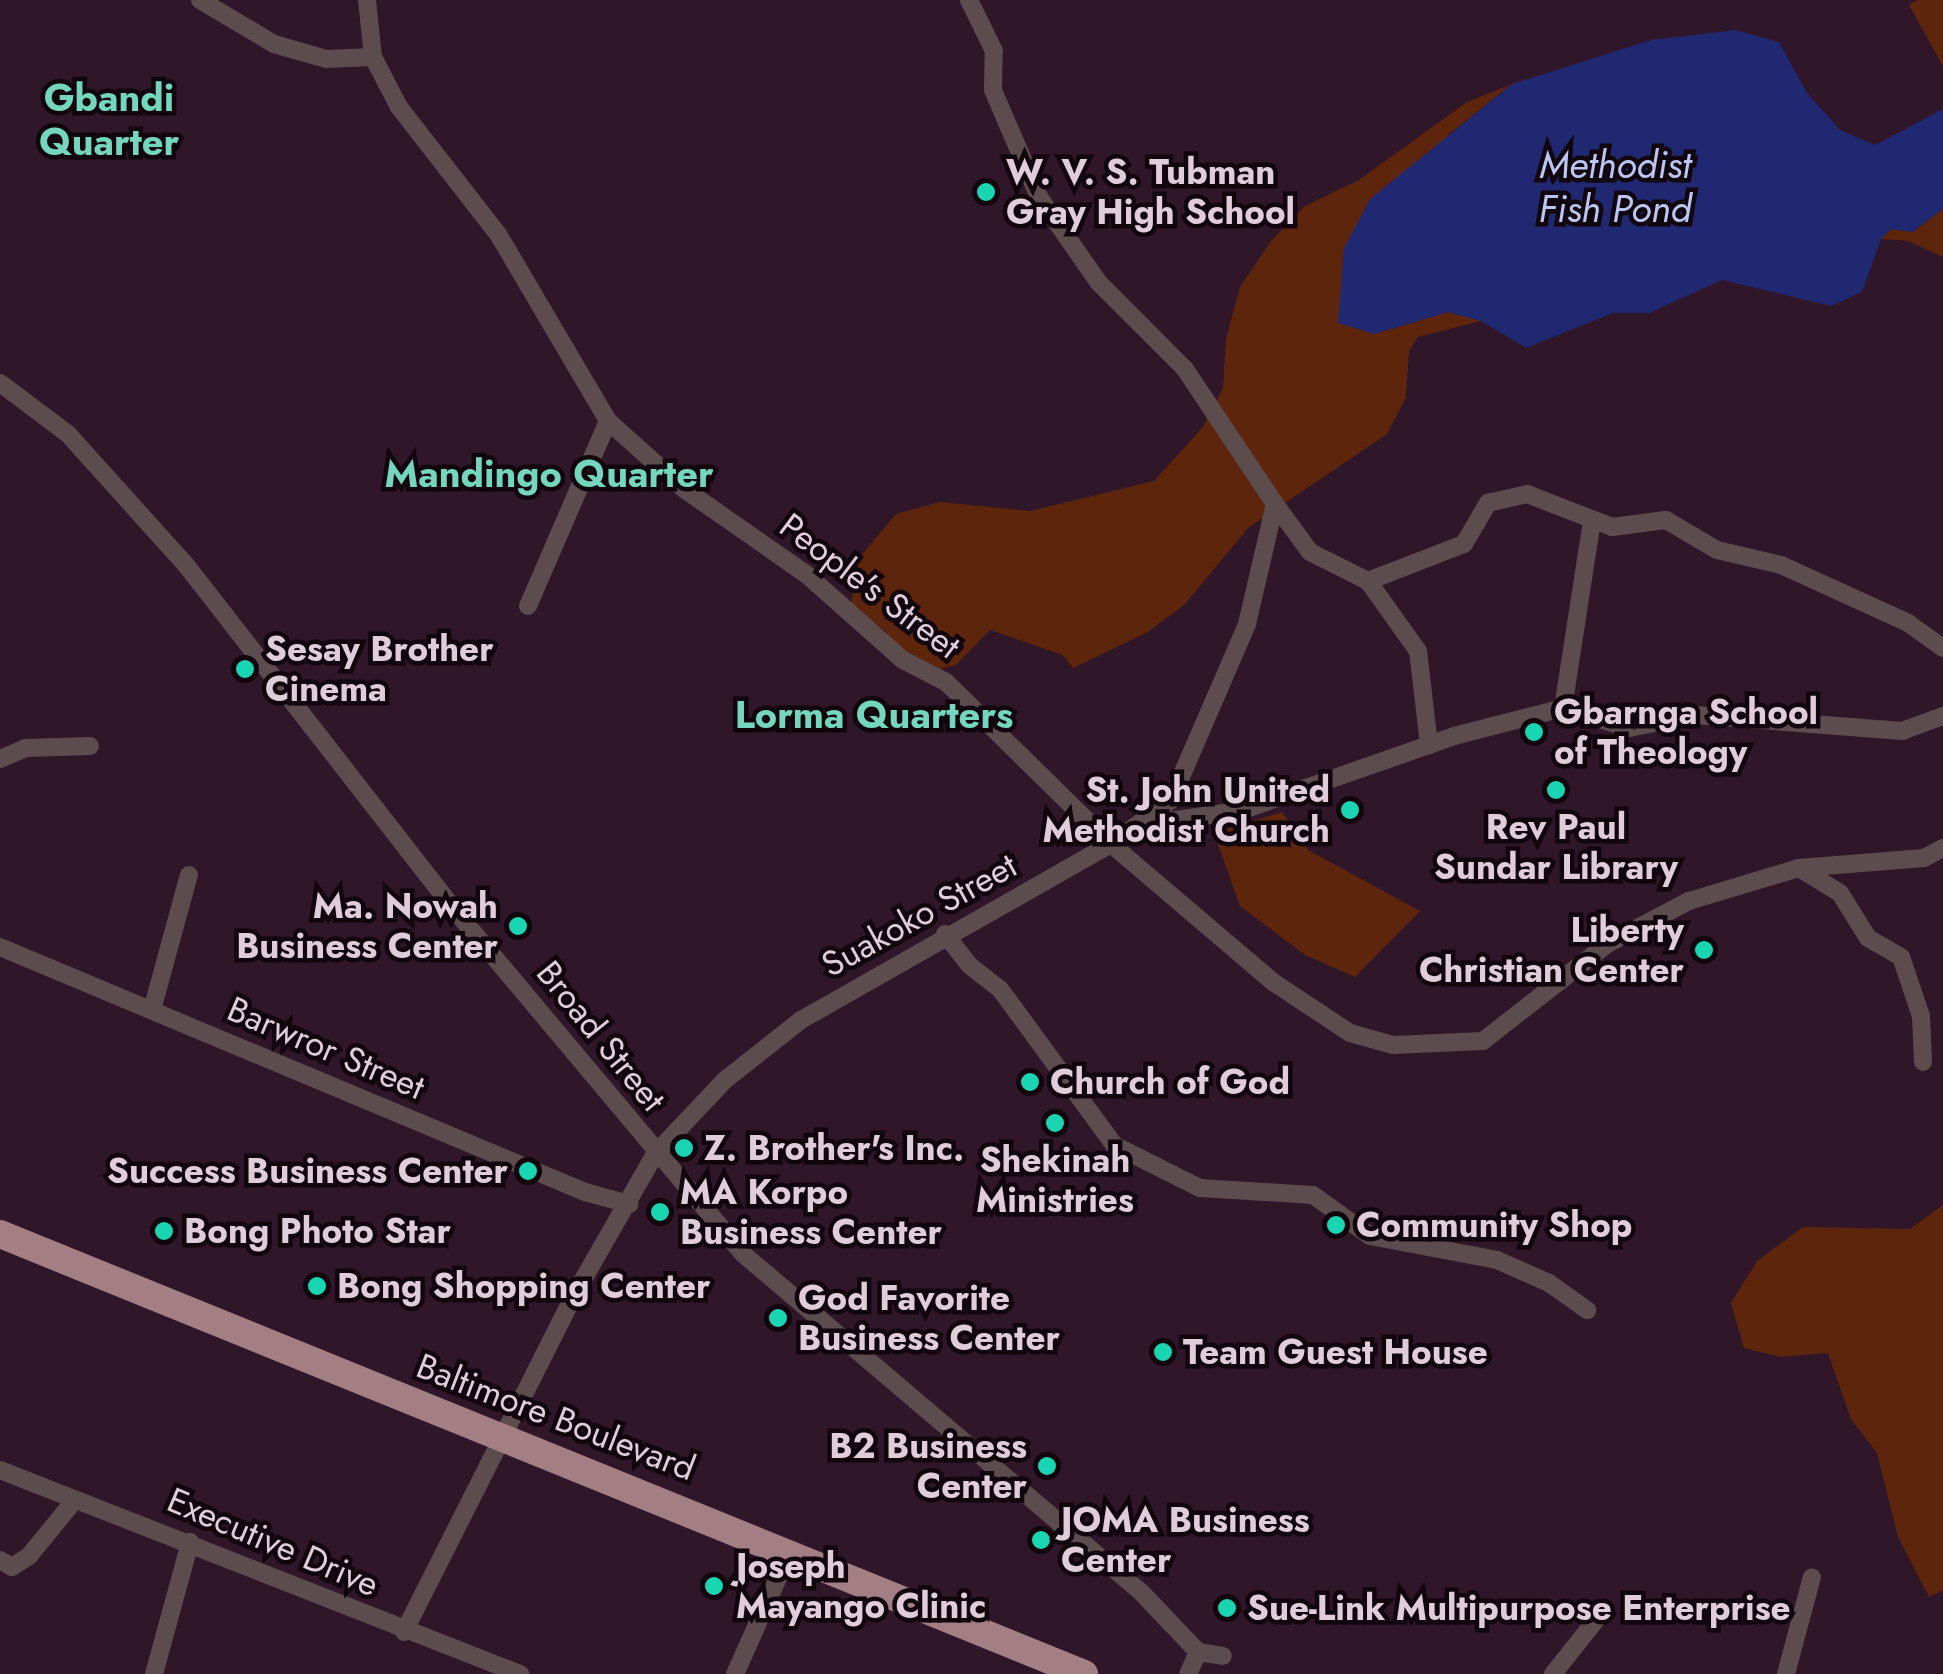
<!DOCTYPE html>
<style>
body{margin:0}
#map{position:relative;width:1943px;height:1674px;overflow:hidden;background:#2f1629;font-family:Jost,sans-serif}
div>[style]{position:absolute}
.green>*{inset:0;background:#5e250d}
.water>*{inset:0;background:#202871}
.minor>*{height:18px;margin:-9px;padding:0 9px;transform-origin:9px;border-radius:9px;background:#5c4c4e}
.trunk>*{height:28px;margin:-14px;padding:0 14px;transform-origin:14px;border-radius:14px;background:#a37e83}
.dots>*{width:28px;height:28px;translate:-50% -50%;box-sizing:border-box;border:5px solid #11060e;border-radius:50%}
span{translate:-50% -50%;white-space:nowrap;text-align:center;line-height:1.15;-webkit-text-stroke:9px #11060e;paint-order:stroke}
.poi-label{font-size:35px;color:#dfceda;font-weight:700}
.left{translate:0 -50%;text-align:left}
.right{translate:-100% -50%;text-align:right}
.street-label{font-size:35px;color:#dfceda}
.neighbourhood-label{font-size:38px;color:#74d6bd;font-weight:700}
.water-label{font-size:38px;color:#bbc7f2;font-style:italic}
</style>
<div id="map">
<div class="green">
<i style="clip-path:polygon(1917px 0,1943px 0,1943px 66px,1909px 5px)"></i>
<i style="clip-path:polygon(1512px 84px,1448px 135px,1374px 334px,1448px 312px,1481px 321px,1418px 337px,1409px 351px,1406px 397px,1387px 434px,1248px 528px,1185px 604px,1148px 632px,1073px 668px,1063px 655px,990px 630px,956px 665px,935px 670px,903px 658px,885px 631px,851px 604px,859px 558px,896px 514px,940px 502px,1030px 511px,1154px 481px,1203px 427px,1223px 388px,1226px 338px,1240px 287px,1271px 241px,1305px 206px,1359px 180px,1467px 102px)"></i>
<i style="clip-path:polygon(1943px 209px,1943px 257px,1908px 241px,1881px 239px,1891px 229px,1913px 232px)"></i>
<i style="clip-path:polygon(1282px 812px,1308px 850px,1420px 911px,1355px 977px,1305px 955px,1240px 906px,1214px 833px)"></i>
<i style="clip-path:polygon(1943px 1205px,1943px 1590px,1929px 1597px,1898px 1537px,1877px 1453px,1851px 1419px,1828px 1353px,1781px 1357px,1744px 1348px,1731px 1303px,1757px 1261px,1803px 1227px,1910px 1229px)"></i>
</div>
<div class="water">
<i style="clip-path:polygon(1735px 30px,1779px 42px,1807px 93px,1840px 130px,1875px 145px,1943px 109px,1943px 209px,1912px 232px,1891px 229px,1881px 239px,1862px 292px,1831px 306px,1722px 280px,1649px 313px,1613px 313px,1526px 348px,1481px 321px,1448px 312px,1374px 334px,1338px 323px,1344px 248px,1370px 199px,1512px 84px,1651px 40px)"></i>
</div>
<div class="minor">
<i style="left:200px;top:0;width:86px;rotate:30.7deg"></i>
<i style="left:274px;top:44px;width:54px;rotate:16.1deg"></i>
<i style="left:326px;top:59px;width:47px;rotate:-2.4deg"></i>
<i style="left:367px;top:0;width:57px;rotate:84deg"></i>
<i style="left:373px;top:57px;width:56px;rotate:62.5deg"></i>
<i style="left:399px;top:107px;width:161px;rotate:52.1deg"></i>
<i style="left:498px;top:234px;width:217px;rotate:59.5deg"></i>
<i style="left:608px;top:421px;width:102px;rotate:41.8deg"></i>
<i style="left:684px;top:489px;width:149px;rotate:34.9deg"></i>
<i style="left:806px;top:574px;width:130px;rotate:41.6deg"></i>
<i style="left:903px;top:660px;width:48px;rotate:27.1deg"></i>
<i style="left:946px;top:682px;width:231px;rotate:44.5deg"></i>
<i style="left:1111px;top:844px;width:213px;rotate:40.4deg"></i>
<i style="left:1273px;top:982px;width:92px;rotate:33.5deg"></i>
<i style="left:1350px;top:1033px;width:45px;rotate:15.6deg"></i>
<i style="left:1393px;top:1045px;width:90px;rotate:-2.5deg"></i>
<i style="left:1483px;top:1041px;width:157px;rotate:-38deg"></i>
<i style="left:1607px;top:944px;width:93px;rotate:-27.7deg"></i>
<i style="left:1689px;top:901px;width:115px;rotate:-16.7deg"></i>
<i style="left:1799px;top:868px;width:48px;rotate:31.4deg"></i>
<i style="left:1840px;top:893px;width:53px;rotate:58.1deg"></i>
<i style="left:1868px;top:938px;width:38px;rotate:30deg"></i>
<i style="left:1901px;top:957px;width:62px;rotate:71.3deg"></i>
<i style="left:1921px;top:1016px;width:46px;rotate:87.5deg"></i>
<i style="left:0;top:383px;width:85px;rotate:36.9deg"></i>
<i style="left:68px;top:434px;width:176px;rotate:48deg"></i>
<i style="left:186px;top:565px;width:442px;rotate:52.1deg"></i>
<i style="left:458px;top:914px;width:442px;rotate:50deg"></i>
<i style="left:742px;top:1253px;width:525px;rotate:40.36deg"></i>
<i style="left:1142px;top:1593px;width:81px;rotate:46.5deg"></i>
<i style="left:1198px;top:1652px;width:24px;rotate:114deg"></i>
<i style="left:1275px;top:504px;width:59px;rotate:53.9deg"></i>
<i style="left:1310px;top:552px;width:65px;rotate:26.6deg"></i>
<i style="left:1368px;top:581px;width:103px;rotate:-21.1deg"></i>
<i style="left:1464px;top:544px;width:48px;rotate:-59.7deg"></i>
<i style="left:1488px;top:503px;width:40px;rotate:-13deg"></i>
<i style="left:1527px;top:494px;width:91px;rotate:21.2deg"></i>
<i style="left:1612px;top:527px;width:54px;rotate:-7.4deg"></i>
<i style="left:1666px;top:520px;width:59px;rotate:30.5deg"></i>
<i style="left:1717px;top:550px;width:66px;rotate:13.2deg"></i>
<i style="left:1781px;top:565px;width:140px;rotate:24.5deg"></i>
<i style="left:1908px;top:623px;width:43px;rotate:35.5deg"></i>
<i style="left:1368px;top:581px;width:86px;rotate:54.5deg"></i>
<i style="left:1418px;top:651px;width:95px;rotate:83.3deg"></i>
<i style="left:528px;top:606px;width:202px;rotate:-66.6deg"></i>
<i style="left:1563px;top:708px;width:190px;rotate:-81.2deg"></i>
<i style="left:0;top:759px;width:28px;rotate:-23deg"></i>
<i style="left:26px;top:748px;width:64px;rotate:-1.8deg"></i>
<i style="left:1142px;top:825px;width:102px;rotate:-8.4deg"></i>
<i style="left:1243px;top:810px;width:224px;rotate:-19.3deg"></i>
<i style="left:1454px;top:736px;width:113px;rotate:-14.4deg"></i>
<i style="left:1563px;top:708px;width:69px;rotate:16.9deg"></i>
<i style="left:1629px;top:728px;width:67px;rotate:-11.1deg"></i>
<i style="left:1695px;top:715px;width:208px;rotate:4.4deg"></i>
<i style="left:1902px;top:731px;width:44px;rotate:-20.1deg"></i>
<i style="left:1799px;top:868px;width:125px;rotate:-4.6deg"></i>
<i style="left:1924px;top:858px;width:21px;rotate:-28deg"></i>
<i style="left:945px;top:934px;width:39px;rotate:52deg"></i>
<i style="left:969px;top:965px;width:39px;rotate:38deg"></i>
<i style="left:1000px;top:989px;width:193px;rotate:53.8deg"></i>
<i style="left:1114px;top:1145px;width:96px;rotate:26.6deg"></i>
<i style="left:1200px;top:1188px;width:113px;rotate:3.5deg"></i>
<i style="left:1313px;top:1195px;width:70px;rotate:35.7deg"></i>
<i style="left:1370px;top:1236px;width:129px;rotate:10.7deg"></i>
<i style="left:1497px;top:1260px;width:57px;rotate:23.9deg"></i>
<i style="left:1549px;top:1283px;width:47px;rotate:35.4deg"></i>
<i style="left:0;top:947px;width:634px;rotate:22.72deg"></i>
<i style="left:585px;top:1192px;width:46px;rotate:15.3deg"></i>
<i style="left:152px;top:1010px;width:140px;rotate:-74.7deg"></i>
<i style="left:0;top:1470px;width:559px;rotate:21.42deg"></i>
<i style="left:0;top:1560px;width:14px;rotate:30deg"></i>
<i style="left:12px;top:1567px;width:20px;rotate:-33deg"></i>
<i style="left:29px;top:1556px;width:71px;rotate:-50.7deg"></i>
<i style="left:404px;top:1632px;width:381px;rotate:-63.2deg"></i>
<i style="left:576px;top:1292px;width:159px;rotate:-60.2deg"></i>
<i style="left:655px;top:1154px;width:102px;rotate:-46.6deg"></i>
<i style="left:725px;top:1080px;width:97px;rotate:-38.3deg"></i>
<i style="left:801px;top:1020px;width:356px;rotate:-29.6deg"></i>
<i style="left:1111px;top:844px;width:74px;rotate:-36.3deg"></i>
<i style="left:1171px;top:800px;width:192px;rotate:-66.6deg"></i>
<i style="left:1247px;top:624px;width:123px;rotate:-76.9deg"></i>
<i style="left:1275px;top:504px;width:162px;rotate:-123.7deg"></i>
<i style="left:1185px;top:369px;width:122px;rotate:-135deg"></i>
<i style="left:1099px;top:283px;width:105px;rotate:-124.9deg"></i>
<i style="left:1039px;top:197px;width:116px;rotate:-113.3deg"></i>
<i style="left:993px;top:90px;width:39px;rotate:-89deg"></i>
<i style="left:994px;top:51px;width:57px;rotate:-116.1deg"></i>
<i style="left:1198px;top:1652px;width:25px;rotate:9deg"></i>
<i style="left:154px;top:1674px;width:137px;rotate:-74.7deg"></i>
<i style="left:735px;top:1674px;width:133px;rotate:-65.9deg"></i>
<i style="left:1553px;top:1674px;width:69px;rotate:-51.5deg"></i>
<i style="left:1786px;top:1674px;width:100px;rotate:-75deg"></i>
</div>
<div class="trunk">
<i style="left:0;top:1234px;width:1170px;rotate:22.09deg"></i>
</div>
<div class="dots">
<i style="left:986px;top:192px;background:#19d5b2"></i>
<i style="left:245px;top:669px;background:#19d5b2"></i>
<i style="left:1534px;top:732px;background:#19d5b2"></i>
<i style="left:1556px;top:790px;background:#19d5b2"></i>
<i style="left:1350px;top:810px;background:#19d5b2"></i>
<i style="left:518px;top:926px;background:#19d5b2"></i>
<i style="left:1704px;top:950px;background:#19d5b2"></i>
<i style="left:1030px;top:1082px;background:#19d5b2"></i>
<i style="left:1055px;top:1123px;background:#19d5b2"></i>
<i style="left:684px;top:1148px;background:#19d5b2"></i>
<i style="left:528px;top:1171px;background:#19d5b2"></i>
<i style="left:660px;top:1212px;background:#19d5b2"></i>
<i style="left:1336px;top:1225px;background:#19d5b2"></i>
<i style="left:164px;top:1231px;background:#19d5b2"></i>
<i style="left:317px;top:1286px;background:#19d5b2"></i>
<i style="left:778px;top:1318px;background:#19d5b2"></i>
<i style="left:1163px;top:1352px;background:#19d5b2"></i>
<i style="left:1047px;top:1466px;background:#19d5b2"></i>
<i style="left:1041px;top:1540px;background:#19d5b2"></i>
<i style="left:714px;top:1586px;background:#19d5b2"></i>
<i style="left:1227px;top:1608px;background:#19d5b2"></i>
</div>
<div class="poi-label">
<span class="left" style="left:1006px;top:192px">W. V. S. Tubman<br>Gray High School</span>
<span class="left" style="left:265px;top:669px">Sesay Brother<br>Cinema</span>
<span class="left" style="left:1554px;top:732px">Gbarnga School<br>of Theology</span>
<span class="right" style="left:1330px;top:810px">St. John United<br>Methodist Church</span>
<span style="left:1556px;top:847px">Rev Paul<br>Sundar Library</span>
<span class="right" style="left:498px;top:926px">Ma. Nowah<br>Business Center</span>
<span class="right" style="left:1684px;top:950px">Liberty<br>Christian Center</span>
<span class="left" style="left:1050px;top:1082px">Church of God</span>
<span class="left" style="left:704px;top:1148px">Z. Brother's Inc.</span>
<span style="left:1055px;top:1180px">Shekinah<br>Ministries</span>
<span class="right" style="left:508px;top:1171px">Success Business Center</span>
<span class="left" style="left:680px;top:1212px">MA Korpo<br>Business Center</span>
<span class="left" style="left:1356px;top:1225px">Community Shop</span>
<span class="left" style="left:184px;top:1231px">Bong Photo Star</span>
<span class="left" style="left:337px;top:1286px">Bong Shopping Center</span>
<span class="left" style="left:798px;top:1318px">God Favorite<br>Business Center</span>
<span class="left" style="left:1183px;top:1352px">Team Guest House</span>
<span class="right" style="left:1027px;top:1466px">B2 Business<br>Center</span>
<span class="left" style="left:1061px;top:1540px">JOMA Business<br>Center</span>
<span class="left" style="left:736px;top:1586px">Joseph<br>Mayango Clinic</span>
<span class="left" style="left:1247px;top:1608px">Sue-Link Multipurpose Enterprise</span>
</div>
<div class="street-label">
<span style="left:870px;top:586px;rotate:37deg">People's Street</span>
<span style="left:919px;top:915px;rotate:-29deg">Suakoko Street</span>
<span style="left:601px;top:1036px;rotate:51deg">Broad Street</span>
<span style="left:326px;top:1048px;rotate:23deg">Barwror Street</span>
<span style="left:556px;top:1417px;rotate:21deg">Baltimore Boulevard</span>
<span style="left:273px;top:1542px;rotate:23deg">Executive Drive</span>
</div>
<div class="neighbourhood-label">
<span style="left:109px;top:120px">Gbandi<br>Quarter</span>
<span style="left:549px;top:474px">Mandingo Quarter</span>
<span style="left:874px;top:715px">Lorma Quarters</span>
</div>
<div class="water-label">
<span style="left:1615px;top:187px">Methodist<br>Fish Pond</span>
</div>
</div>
